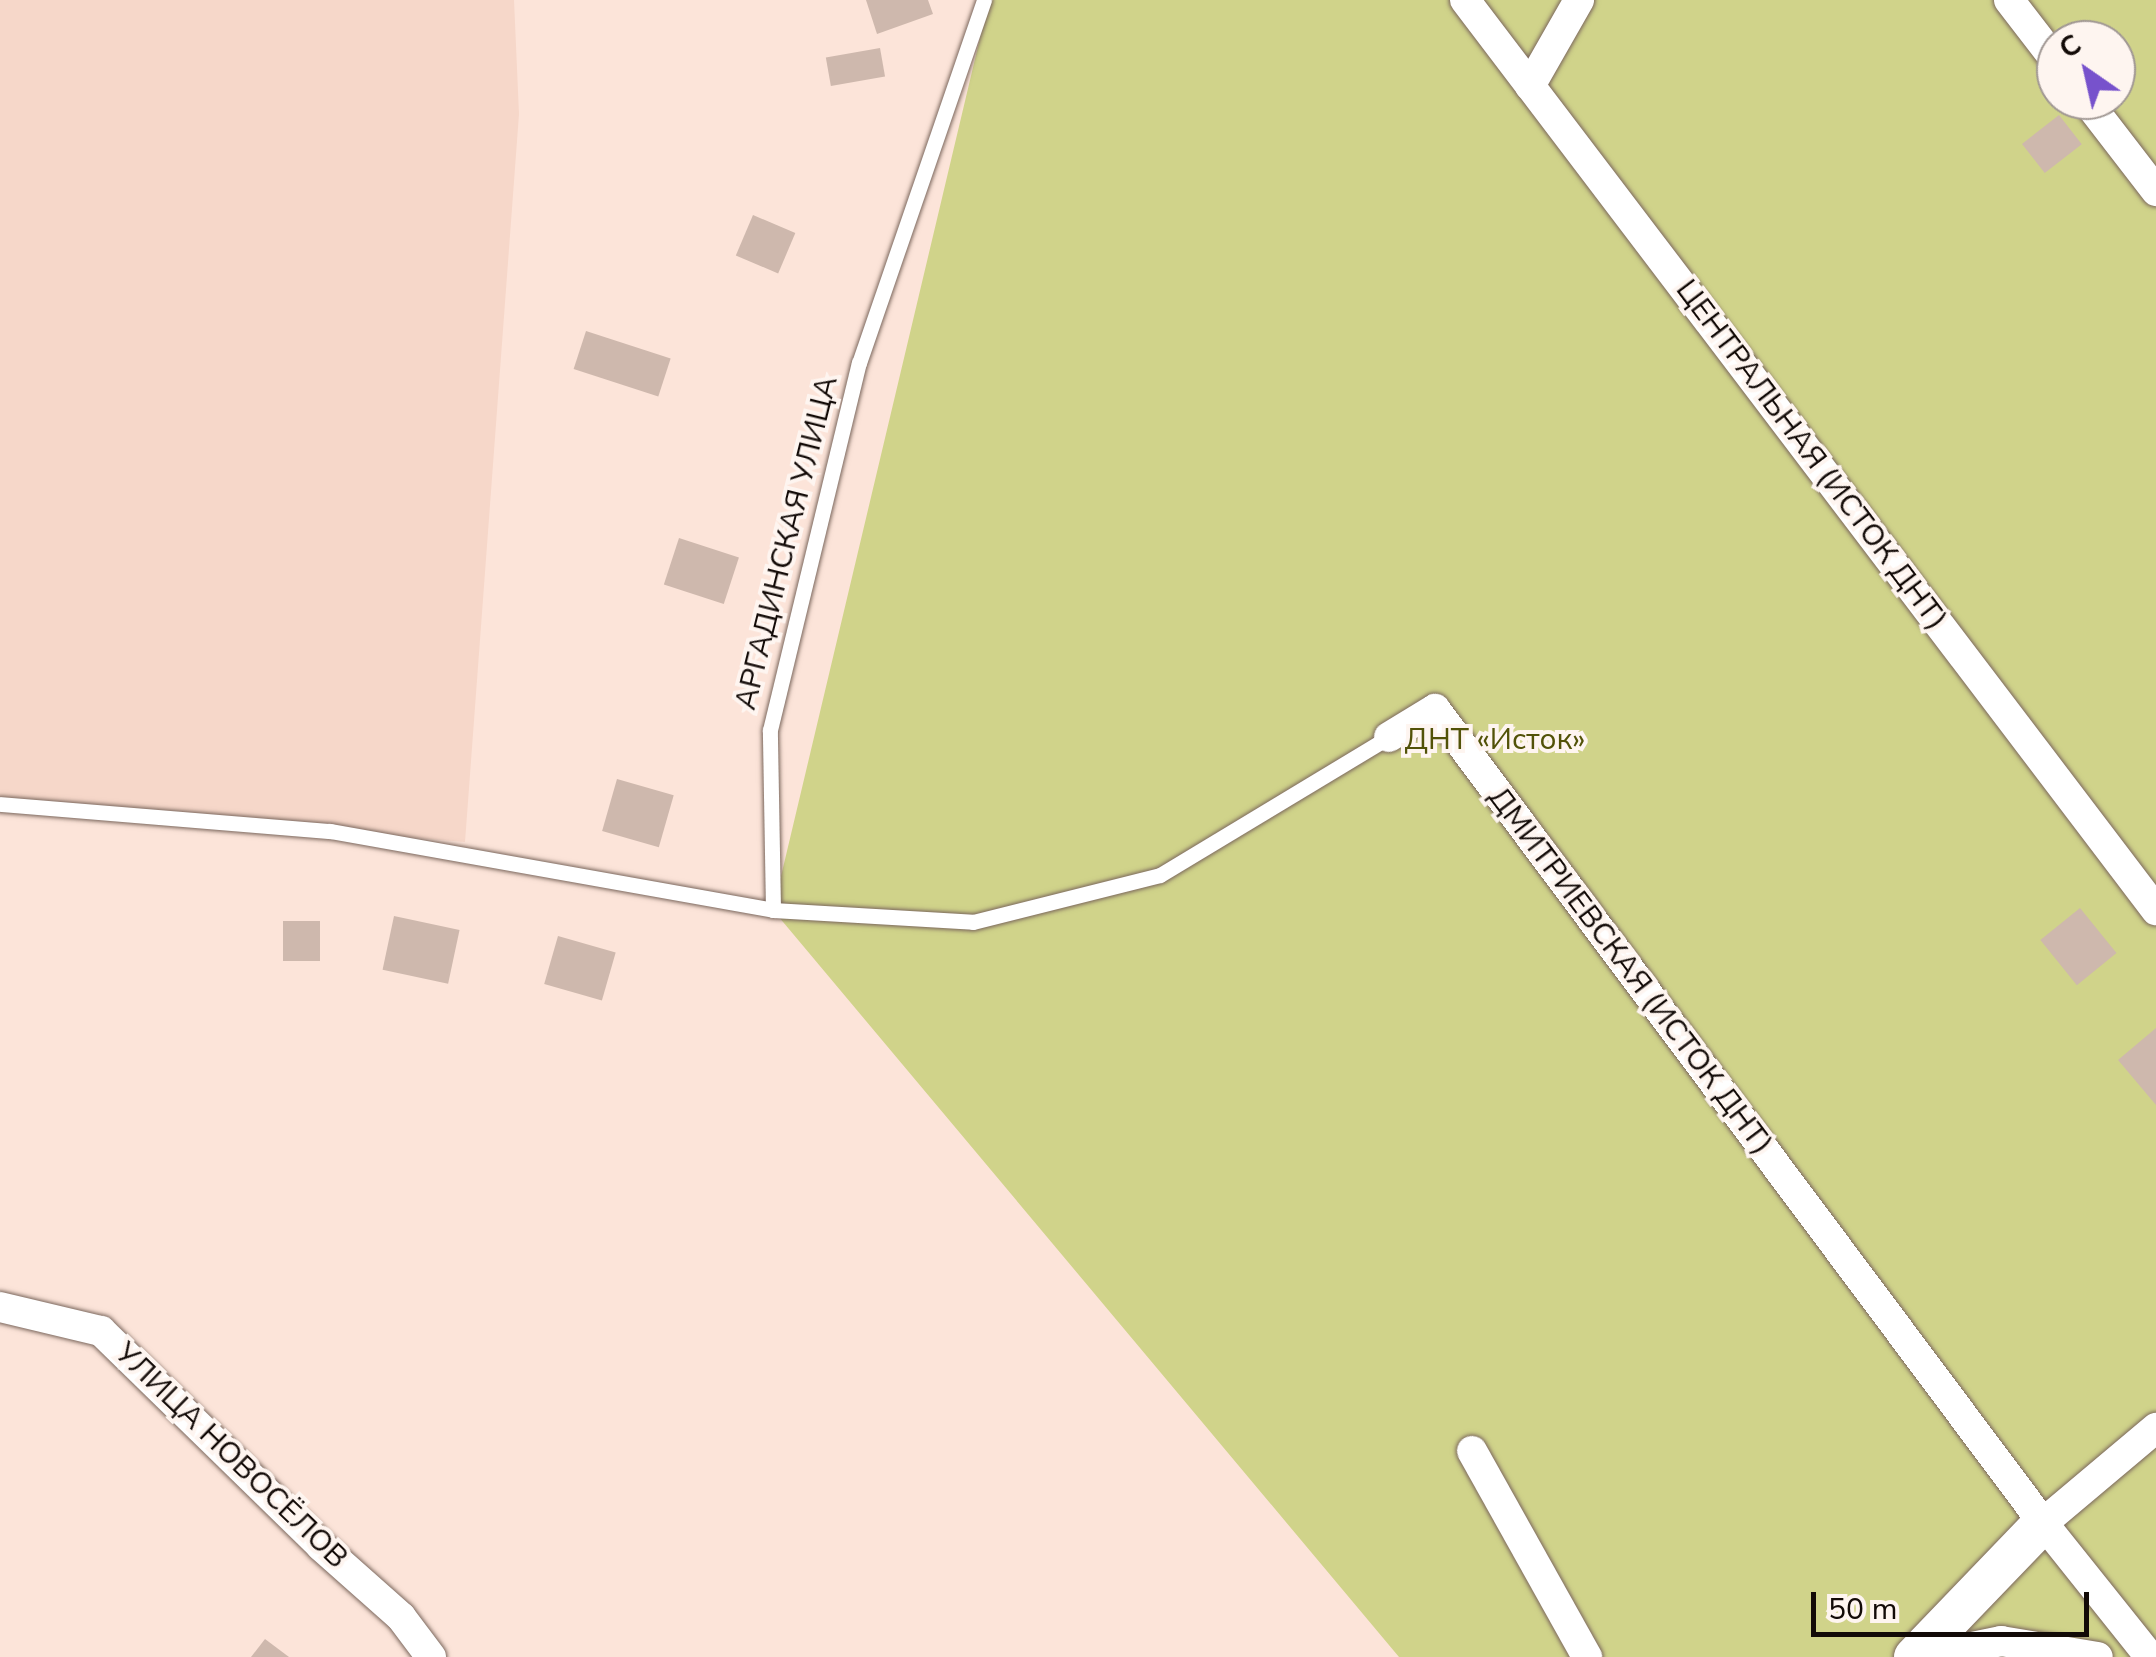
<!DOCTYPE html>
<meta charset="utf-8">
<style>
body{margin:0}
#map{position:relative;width:2156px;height:1657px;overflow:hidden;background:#fce4d9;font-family:"Nunito Sans",sans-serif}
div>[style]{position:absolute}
.built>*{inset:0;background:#f6d7c9}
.green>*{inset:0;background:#d0d38a}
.building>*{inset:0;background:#ceb8ad;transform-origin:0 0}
.roads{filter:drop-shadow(0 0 2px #7b675d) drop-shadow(0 0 2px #7b675d)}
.lane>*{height:15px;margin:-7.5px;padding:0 7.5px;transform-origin:7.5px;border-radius:7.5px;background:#fff}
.street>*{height:30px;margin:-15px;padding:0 15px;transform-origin:15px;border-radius:15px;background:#fff}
.secondary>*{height:40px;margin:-20px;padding:0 20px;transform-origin:20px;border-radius:20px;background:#fff}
span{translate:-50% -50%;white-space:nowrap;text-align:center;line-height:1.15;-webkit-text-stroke:8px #fef5f0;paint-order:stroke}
.street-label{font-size:30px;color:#120a07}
.park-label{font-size:30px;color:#525208}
.north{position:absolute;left:2036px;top:20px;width:100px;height:100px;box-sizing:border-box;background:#fef5f0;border:2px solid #a09793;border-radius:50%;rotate:326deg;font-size:28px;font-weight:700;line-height:40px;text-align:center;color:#120a07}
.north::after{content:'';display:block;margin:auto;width:35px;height:45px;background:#7752cc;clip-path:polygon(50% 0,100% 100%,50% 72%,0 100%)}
.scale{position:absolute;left:1811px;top:1592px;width:278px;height:45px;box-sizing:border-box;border:5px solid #120a07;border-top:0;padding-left:12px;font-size:30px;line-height:35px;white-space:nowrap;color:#120a07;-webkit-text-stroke:8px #fef5f0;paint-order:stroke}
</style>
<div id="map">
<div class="built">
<i style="clip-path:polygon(0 0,514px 0,519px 114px,465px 842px,0 804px)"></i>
</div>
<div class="green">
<i style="clip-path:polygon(evenodd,989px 0,2156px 0,2156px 1657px,1399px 1657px,773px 910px,989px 0,2056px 40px,2116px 40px,2116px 100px,2056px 100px,2056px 40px)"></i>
</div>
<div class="building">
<i style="clip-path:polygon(866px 0,928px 0,933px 14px,877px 34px)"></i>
<i style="left:880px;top:48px;width:29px;height:55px;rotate:80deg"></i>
<i style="left:2059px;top:115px;width:37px;height:47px;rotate:52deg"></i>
<i style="left:753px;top:215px;width:46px;height:44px;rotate:23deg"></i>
<i style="left:586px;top:331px;width:89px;height:40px;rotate:18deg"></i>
<i style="left:679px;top:538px;width:63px;height:49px;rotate:18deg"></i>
<i style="left:617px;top:779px;width:59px;height:54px;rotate:16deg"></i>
<i style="left:2080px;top:908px;width:58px;height:51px;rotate:51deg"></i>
<i style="left:394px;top:916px;width:67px;height:55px;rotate:12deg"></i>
<i style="left:283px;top:921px;width:37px;height:40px"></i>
<i style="left:558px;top:936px;width:60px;height:50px;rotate:16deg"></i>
<i style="clip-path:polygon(2156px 1028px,2156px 1105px,2118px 1060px)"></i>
<i style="clip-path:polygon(265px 1639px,289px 1657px,251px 1657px)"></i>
</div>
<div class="roads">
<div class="lane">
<i style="left:0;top:804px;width:331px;rotate:4.7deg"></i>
<i style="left:330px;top:831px;width:450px;rotate:10.1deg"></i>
<i style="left:773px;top:910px;width:200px;rotate:3.4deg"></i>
<i style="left:973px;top:922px;width:193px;rotate:-14.1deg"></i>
<i style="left:1160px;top:875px;width:267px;rotate:-31.1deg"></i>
<i style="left:773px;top:910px;width:180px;rotate:-91deg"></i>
<i style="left:770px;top:730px;width:378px;rotate:-76.4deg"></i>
<i style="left:859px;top:363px;width:384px;rotate:-71deg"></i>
</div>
<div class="street">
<i style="left:1465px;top:0;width:1143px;rotate:52.79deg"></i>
<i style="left:2009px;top:0;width:77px;rotate:52.4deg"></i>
<i style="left:1530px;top:86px;width:99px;rotate:-60.3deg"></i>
<i style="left:2086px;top:100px;width:115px;rotate:52.4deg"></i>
<i style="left:1389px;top:737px;width:54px;rotate:-31.3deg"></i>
<i style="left:1435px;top:709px;width:1016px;rotate:53.24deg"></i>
<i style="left:2043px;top:1523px;width:171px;rotate:51.4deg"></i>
<i style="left:0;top:1307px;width:104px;rotate:13.4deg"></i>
<i style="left:101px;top:1331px;width:308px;rotate:44.3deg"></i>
<i style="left:321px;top:1546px;width:107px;rotate:41.6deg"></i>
<i style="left:401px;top:1617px;width:50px;rotate:53.1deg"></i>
<i style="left:1472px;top:1451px;width:236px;rotate:60.8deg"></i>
<i style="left:2043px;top:1523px;width:148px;rotate:-40.1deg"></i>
<i style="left:1924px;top:1657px;width:79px;rotate:-11.7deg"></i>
<i style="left:2001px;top:1641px;width:98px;rotate:9.4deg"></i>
</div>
<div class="secondary">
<i style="left:1914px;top:1657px;width:186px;rotate:-46.1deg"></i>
</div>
</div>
<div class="street-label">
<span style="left:1811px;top:455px;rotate:53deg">ЦЕНТРАЛЬНАЯ (ИСТОК ДНТ)</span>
<span style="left:787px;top:543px;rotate:-76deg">АРГАДИНСКАЯ УЛИЦА</span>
<span style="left:1630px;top:971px;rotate:53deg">ДМИТРИЕВСКАЯ (ИСТОК ДНТ)</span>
<span style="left:231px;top:1456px;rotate:44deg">УЛИЦА НОВОСЁЛОВ</span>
</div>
<div class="park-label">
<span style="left:1495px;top:740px">ДНТ «Исток»</span>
</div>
<div class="north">С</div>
<div class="scale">50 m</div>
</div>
